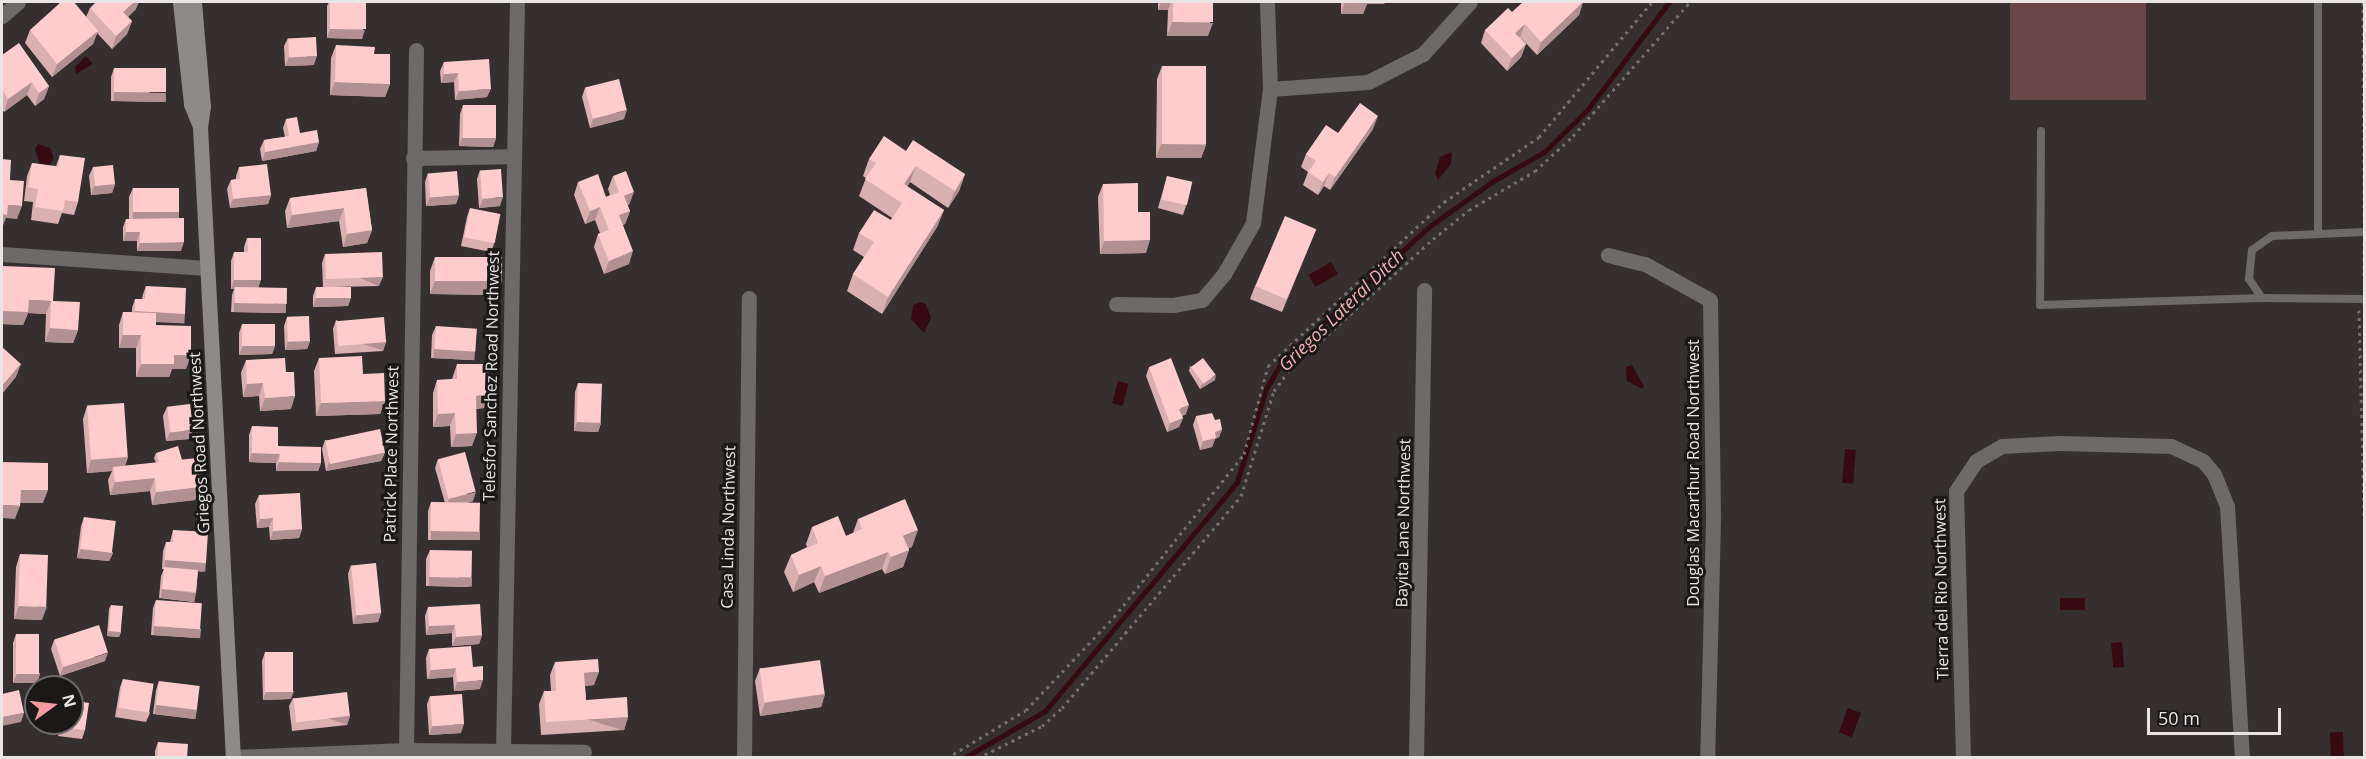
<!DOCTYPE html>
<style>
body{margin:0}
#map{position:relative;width:2366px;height:759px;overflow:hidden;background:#352f30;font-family:"Open Sans",sans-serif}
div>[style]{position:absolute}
.green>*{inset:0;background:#6b4648;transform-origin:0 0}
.water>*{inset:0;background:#370a11;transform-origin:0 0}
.stream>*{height:5px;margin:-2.5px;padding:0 2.5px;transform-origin:2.5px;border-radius:2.5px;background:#370a11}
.path>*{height:3px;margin-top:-1.5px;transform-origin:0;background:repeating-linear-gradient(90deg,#746f6f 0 3px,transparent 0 7.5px)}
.service>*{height:8px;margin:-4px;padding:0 4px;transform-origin:4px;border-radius:4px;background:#6d6a6a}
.minor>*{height:15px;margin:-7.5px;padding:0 7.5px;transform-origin:7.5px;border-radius:7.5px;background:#6d6a6a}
.secondary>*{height:15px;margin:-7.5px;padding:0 7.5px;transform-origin:7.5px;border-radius:7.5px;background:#8e8a8a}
.wall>*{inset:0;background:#daafb0}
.shaded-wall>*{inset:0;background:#b28f90;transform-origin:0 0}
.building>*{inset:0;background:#fecccd;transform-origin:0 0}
span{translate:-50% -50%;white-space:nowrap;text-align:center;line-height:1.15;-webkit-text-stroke:6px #1b1818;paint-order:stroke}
.street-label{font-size:16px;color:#e9e5e5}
.water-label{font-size:18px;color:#f6b1b4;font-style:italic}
.frame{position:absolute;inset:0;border:3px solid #e9e5e5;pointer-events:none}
.north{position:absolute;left:24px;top:675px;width:60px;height:60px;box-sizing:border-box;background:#1b1818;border:2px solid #6d6a6a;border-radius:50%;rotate:75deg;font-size:16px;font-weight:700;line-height:24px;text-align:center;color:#e9e5e5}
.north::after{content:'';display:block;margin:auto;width:21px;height:27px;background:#f49a9f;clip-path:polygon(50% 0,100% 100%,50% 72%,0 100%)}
.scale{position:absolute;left:2147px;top:708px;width:134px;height:27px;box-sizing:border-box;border:3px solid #e9e5e5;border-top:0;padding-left:8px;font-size:18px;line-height:21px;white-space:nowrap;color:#e9e5e5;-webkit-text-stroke:4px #1b1818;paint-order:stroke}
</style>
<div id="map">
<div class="green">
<i style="left:2010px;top:2px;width:136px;height:98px"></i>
</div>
<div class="water">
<i style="clip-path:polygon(86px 56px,93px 64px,76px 74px,75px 67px)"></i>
<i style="clip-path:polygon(38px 144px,50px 148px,54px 158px,49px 166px,40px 165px,35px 149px)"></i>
<i style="clip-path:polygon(1452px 152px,1451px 164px,1438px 180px,1435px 174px,1440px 157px)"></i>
<i style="left:1331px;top:262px;width:14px;height:26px;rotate:60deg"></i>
<i style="clip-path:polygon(921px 302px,926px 304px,931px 318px,924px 333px,911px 319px,913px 305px)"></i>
<i style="clip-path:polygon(1632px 365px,1644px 386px,1642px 389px,1627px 381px,1626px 367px)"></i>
<i style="left:1118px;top:381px;width:11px;height:23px;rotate:15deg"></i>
<i style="left:1845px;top:449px;width:11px;height:34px;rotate:5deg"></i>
<i style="left:2060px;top:598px;width:25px;height:12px"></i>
<i style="left:2122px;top:642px;width:25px;height:11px;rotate:85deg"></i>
<i style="left:1848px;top:708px;width:14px;height:26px;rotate:21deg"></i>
<i style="left:2343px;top:732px;width:25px;height:13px;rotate:88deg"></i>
</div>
<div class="stream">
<i style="left:964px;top:758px;width:94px;rotate:-30.1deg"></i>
<i style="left:1045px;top:711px;width:299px;rotate:-50deg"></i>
<i style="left:1237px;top:482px;width:97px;rotate:-72.7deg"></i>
<i style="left:1266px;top:389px;width:32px;rotate:-60deg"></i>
<i style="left:1282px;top:361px;width:200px;rotate:-42.4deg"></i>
<i style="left:1430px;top:226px;width:77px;rotate:-35.5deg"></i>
<i style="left:1493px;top:181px;width:59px;rotate:-29.6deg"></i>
<i style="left:1544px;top:152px;width:62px;rotate:-44.3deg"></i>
<i style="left:1588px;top:109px;width:134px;rotate:-52.9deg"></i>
</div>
<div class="path">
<i style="left:2363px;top:2px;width:220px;rotate:89.7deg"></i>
<i style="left:2364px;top:243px;width:35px;rotate:90deg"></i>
<i style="left:2359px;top:310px;width:210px;rotate:88.6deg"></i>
<i style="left:947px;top:758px;width:92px;rotate:-31.3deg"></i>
<i style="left:1026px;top:710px;width:128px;rotate:-46.6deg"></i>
<i style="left:1114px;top:617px;width:208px;rotate:-51.4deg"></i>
<i style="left:1244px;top:454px;width:91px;rotate:-74.7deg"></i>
<i style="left:1268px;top:366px;width:241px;rotate:-43deg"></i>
<i style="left:1444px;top:202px;width:115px;rotate:-34.4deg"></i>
<i style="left:1539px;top:137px;width:176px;rotate:-50.1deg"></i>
<i style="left:978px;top:758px;width:72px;rotate:-26.6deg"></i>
<i style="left:1042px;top:726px;width:27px;rotate:-42deg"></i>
<i style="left:1062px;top:708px;width:277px;rotate:-49.8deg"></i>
<i style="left:1241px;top:496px;width:110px;rotate:-72.6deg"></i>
<i style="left:1274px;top:391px;width:26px;rotate:-54deg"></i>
<i style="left:1289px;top:370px;width:195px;rotate:-42.3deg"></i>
<i style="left:1433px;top:239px;width:46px;rotate:-38.9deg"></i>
<i style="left:1469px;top:210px;width:77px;rotate:-30.6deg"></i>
<i style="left:1535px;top:171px;width:52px;rotate:-42.6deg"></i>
<i style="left:1573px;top:136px;width:178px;rotate:-48.9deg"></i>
</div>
<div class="service">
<i style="left:2318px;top:2px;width:232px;rotate:90deg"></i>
<i style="left:2041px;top:131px;width:174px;rotate:90.3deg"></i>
<i style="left:2040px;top:305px;width:222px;rotate:-1.8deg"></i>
<i style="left:2364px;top:232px;width:92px;rotate:177.5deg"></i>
<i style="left:2272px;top:236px;width:24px;rotate:145deg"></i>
<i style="left:2252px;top:250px;width:29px;rotate:96deg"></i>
<i style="left:2249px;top:279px;width:23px;rotate:56deg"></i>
<i style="left:2262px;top:298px;width:102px;rotate:0.6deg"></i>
</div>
<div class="minor">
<i style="left:2px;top:16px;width:21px;rotate:-41deg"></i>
<i style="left:1270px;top:89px;width:98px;rotate:-4.1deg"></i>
<i style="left:1368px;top:82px;width:62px;rotate:-27deg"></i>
<i style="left:1423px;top:54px;width:70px;rotate:-47.9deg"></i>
<i style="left:413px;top:158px;width:100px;rotate:-1.1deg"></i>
<i style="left:2px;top:254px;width:205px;rotate:3.9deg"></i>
<i style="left:1608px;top:255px;width:38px;rotate:14deg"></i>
<i style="left:1645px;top:264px;width:74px;rotate:29deg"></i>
<i style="left:1710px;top:300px;width:220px;rotate:89.2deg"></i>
<i style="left:1713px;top:520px;width:238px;rotate:91.4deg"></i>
<i style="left:1116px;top:304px;width:57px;rotate:1deg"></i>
<i style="left:1173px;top:305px;width:29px;rotate:-10deg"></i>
<i style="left:1202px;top:300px;width:34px;rotate:-50deg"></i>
<i style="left:1224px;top:274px;width:59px;rotate:-60.4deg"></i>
<i style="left:1253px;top:223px;width:135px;rotate:-82.8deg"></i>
<i style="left:1270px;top:89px;width:87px;rotate:-92deg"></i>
<i style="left:406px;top:750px;width:700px;rotate:-89.18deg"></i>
<i style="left:503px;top:751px;width:749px;rotate:-88.93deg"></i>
<i style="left:233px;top:757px;width:173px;rotate:-2.3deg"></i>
<i style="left:406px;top:750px;width:178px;rotate:0.6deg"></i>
<i style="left:744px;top:758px;width:460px;rotate:-89.4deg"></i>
<i style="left:1416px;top:758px;width:468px;rotate:-89deg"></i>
<i style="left:1963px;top:758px;width:267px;rotate:-91.5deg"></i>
<i style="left:1956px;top:491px;width:36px;rotate:-56deg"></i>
<i style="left:1976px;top:461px;width:30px;rotate:-30deg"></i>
<i style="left:2002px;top:446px;width:58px;rotate:-3deg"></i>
<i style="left:2060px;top:443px;width:111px;rotate:1.5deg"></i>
<i style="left:2171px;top:446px;width:35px;rotate:25deg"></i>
<i style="left:2203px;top:461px;width:17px;rotate:50deg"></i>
<i style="left:2214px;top:474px;width:35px;rotate:68deg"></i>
<i style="left:2227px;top:506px;width:252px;rotate:86.6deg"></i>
</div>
<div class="secondary">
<i style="left:180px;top:2px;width:103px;rotate:83.8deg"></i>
<i style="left:191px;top:104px;width:22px;rotate:68deg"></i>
<i style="left:194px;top:2px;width:104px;rotate:85.1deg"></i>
<i style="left:203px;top:106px;width:21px;rotate:98deg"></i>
<i style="left:200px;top:127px;width:632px;rotate:87.01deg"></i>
</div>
<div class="wall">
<i style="clip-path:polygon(329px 2px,366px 2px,362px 39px,327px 38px,327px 6px)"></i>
<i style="clip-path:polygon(1158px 2px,1213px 2px,1208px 36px,1167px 36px,1168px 10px,1158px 10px)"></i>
<i style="clip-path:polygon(1341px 2px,1385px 2px,1384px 4px,1367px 4px,1363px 14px,1341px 14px)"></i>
<i style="clip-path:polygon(1583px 2px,1579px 15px,1537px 55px,1520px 37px,1526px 44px,1521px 57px,1507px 71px,1481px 43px,1485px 30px,1512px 12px)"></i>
<i style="clip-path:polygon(90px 8px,136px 9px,128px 17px,132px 21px,127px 34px,112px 49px,97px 33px,93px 44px,52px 77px,25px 43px,30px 30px,86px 17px)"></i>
<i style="clip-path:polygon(288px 38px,314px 65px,285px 66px,284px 46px)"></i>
<i style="clip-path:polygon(336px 45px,374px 54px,390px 84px,385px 97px,330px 95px,331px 58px)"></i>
<i style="clip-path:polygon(2px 55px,49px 86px,44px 99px,35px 106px,27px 95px,4px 112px,2px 109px)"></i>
<i style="clip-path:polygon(444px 62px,487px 97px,455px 100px,454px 82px,441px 83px,440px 71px)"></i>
<i style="clip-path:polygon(1162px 66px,1206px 145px,1201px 158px,1156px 158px,1157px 79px)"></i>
<i style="clip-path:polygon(114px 68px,163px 102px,111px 101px,111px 77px)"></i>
<i style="clip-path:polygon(585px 88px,624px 119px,590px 128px,582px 97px)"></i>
<i style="clip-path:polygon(463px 105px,496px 138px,493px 147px,459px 146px,460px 114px)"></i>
<i style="clip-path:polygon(286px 119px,300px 133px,319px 142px,316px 151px,262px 161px,260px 149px,264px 140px,285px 137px,283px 128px)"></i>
<i style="clip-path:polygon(1373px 129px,1330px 190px,1324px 186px,1318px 195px,1303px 185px,1308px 172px,1301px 167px,1306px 154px,1338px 133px)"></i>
<i style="clip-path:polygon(906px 151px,965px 174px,959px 191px,948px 208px,910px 182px,907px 187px,944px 210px,937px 227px,882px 314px,847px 291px,853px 274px,864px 257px,853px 250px,859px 233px,891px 220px,892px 218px,859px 196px,866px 178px,863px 176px,869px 159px)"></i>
<i style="clip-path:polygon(60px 155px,78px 202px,74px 215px,62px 213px,58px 224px,31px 220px,33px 202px,24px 201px,27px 176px,32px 163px,56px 166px)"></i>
<i style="clip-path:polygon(93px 167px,115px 184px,112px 193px,91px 195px,89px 176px)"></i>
<i style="clip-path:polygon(239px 167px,271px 195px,268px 204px,230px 208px,227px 189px,231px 180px,236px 179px,236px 176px)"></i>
<i style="clip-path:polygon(480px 170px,500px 206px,479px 208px,477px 179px)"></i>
<i style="clip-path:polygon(428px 173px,459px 195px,456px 204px,426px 206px,425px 182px)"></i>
<i style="clip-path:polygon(613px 176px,629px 205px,627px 205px,630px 211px,625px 224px,623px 225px,629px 264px,604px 274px,594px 247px,598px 234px,600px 233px,595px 220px,585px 224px,574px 195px,578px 182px,606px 197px,610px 195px,608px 189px)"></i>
<i style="clip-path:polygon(1167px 176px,1186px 206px,1183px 215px,1158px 208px)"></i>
<i style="clip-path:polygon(1103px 184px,1138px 212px,1146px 253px,1100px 254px,1098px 197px)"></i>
<i style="clip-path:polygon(133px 188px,179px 212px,176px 218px,181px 251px,137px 251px,137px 241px,123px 241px,123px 227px,126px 219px,129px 219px,129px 197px)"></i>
<i style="clip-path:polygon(366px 188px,372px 230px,367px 243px,343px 247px,339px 221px,287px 228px,285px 211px,290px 198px)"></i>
<i style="clip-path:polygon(470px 208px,494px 244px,491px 252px,461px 246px,467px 217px)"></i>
<i style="clip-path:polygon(1316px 229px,1282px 312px,1250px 299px,1255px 286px)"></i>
<i style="clip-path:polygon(247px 238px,258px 287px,283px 313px,231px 312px,232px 295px,234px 289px,231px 289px,231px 261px,234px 252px,244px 252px,244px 247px)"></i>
<i style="clip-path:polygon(325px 254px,379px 286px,333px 287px,351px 297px,348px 306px,313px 307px,313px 296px,316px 287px,323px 287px,322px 263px)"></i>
<i style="clip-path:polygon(435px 257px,502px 281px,497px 295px,430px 294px,430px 271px)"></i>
<i style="clip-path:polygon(146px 286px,185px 314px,181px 323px,156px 321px,156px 325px,186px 369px,172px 369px,169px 377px,136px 377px,136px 348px,119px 348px,119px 325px,123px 312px,132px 312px,132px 308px,135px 299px,142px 299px,143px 294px)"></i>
<i style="clip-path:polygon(53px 301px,78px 330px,73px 343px,45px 342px,46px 314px,28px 313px,23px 325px,2px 324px)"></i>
<i style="clip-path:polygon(287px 317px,310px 341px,307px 349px,285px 350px,284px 326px)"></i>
<i style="clip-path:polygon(336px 320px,386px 342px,383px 351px,335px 354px,333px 329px)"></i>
<i style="clip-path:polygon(242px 324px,275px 346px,272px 354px,239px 355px,239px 333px)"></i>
<i style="clip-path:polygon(436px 326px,472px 360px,431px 358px,432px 335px)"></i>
<i style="clip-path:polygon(319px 358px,363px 374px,385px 401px,380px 414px,316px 416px,314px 371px)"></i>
<i style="clip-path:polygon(246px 360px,286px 372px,291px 409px,260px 411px,259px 396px,243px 397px,241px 373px)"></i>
<i style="clip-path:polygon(457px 364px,484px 408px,476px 409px,472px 446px,451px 447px,450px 426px,433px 427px,433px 393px,437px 380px,452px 379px)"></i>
<i style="clip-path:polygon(1190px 366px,1215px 380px,1200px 389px,1189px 371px)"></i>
<i style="clip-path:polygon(1149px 367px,1186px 414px,1182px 416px,1183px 418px,1179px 427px,1167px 432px,1146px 376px)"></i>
<i style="clip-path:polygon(578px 383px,601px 423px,598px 432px,574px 431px,575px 392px)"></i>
<i style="clip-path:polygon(87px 406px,128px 457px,125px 466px,156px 463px,154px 458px,156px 453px,182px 460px,200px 487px,195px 500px,152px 505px,150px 491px,110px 495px,108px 480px,112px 471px,87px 473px,83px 419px)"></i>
<i style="clip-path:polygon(167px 407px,189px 439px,166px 441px,163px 416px)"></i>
<i style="clip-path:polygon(1196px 416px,1215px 420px,1222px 429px,1219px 437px,1215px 439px,1212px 447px,1200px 450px,1193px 425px)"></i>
<i style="clip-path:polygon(252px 426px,278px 446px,321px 463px,318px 471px,276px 471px,276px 463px,249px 462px,249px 435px)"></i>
<i style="clip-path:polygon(325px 440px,385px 452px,381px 461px,326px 471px,322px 449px)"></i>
<i style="clip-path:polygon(438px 459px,473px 501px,467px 503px,477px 540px,428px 540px,428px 511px,431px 502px,445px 503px,435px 468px)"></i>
<i style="clip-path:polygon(259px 495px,302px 529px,299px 538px,270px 540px,269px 527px,257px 528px,255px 504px)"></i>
<i style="clip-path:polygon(84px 517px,113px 553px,109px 561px,77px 558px,81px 526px)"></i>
<i style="clip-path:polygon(858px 519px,912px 547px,909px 548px,909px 550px,903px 567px,885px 574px,882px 569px,819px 593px,814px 582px,793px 592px,784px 572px,791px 555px,807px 547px,806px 544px,812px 527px,846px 536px,853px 533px)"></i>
<i style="clip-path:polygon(173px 530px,206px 563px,202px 572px,198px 571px,196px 593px,193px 602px,159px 598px,161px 576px,164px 569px,162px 569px,163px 551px,166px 542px,170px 542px)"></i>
<i style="clip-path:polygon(430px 550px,469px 587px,426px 586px,426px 559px)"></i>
<i style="clip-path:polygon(20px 554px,42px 620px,14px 619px,16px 567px)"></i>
<i style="clip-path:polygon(351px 565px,381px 613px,378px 622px,353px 624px,348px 574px)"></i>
<i style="clip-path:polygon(156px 600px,201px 629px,198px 638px,151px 635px,153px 608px)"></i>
<i style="clip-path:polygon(111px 605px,121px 632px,119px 637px,107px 636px,109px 609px)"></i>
<i style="clip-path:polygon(428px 607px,482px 635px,479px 644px,452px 646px,452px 633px,426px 635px,425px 616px)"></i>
<i style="clip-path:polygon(16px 634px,40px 674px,37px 683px,13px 683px,13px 643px)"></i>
<i style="clip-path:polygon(54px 640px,105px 661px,60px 676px,51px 649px)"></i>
<i style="clip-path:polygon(429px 649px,473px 667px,480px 689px,454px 691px,453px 677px,427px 679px,426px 658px)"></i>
<i style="clip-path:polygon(265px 652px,291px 699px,263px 700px,262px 661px)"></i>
<i style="clip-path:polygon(555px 662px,594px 685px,585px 686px,586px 700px,628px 717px,624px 730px,541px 735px,539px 704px,544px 691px,551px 691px,550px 675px)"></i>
<i style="clip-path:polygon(760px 668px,825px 694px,821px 707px,760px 716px,755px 681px)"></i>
<i style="clip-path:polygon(123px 679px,150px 713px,146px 722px,115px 717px,120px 687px)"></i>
<i style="clip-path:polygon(159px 681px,197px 710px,194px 719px,153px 714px,156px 690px)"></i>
<i style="clip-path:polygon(430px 696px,461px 733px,429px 735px,427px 704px)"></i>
<i style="clip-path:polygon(293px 698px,350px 716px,347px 725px,292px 731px,289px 706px)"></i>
<i style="clip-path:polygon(61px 723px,72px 723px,85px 730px,82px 739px,58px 736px)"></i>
<i style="clip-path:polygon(158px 742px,187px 758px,155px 758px,155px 751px)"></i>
</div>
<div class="shaded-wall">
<i style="clip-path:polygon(135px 2px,139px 2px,136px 9px,119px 25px,123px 12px)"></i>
<i style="clip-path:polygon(1161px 2px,1171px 2px,1168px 10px,1158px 10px)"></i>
<i style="clip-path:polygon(1345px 2px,1385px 2px,1384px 4px,1367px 4px,1363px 14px,1341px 14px)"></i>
<i style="clip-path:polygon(1583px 2px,1579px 15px,1537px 55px,1541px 42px)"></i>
<i style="clip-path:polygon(132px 21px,127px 34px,112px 49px,116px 36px)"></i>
<i style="clip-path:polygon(1172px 22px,1213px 23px,1208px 36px,1167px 36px)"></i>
<i style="clip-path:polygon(1525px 24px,1520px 37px,1511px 46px,1515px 33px)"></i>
<i style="clip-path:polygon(330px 29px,365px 30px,362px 39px,327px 38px)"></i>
<i style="clip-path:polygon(98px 31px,93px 44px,52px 77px,57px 64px)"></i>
<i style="clip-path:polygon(1526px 44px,1521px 57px,1507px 71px,1512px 58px)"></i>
<i style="clip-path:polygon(317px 56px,314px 65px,285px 66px,289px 57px)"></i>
<i style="clip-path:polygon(458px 73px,454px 82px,441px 83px,444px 74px)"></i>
<i style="clip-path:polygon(32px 82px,27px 95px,4px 112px,8px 99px)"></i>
<i style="clip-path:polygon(335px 82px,390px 84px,385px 97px,330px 95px)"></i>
<i style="clip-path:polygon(49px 86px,44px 99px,35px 106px,39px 93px)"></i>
<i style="clip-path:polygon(491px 89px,487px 97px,455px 100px,459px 91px)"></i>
<i style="left:114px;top:92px;width:52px;height:9px;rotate:1deg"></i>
<i style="clip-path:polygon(627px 110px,624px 119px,590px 128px,593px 119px)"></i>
<i style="clip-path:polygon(1378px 116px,1373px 129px,1330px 190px,1335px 177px)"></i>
<i style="clip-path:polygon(462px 138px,496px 138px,493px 147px,459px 146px)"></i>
<i style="clip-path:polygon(319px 142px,316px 151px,262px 161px,265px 152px)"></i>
<i style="clip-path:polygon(1161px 144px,1206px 145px,1201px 158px,1156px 158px)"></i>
<i style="clip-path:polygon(916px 166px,910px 182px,898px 201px,904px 184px)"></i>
<i style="clip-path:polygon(1329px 173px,1324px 186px,1318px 195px,1323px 182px)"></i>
<i style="clip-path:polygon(965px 174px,959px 191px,948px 208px,955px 191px)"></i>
<i style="clip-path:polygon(115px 184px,112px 193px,91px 195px,94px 186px)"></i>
<i style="clip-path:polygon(634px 192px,629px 205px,619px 209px,624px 196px)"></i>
<i style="clip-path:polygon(271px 195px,268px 204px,230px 208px,233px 199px)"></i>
<i style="clip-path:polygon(459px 195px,456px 204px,426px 206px,430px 197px)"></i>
<i style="clip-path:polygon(503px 197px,500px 206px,479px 208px,483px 199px)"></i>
<i style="clip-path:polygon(8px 205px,22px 206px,17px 219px,6px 218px,2px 228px,2px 214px)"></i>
<i style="clip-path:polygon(600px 207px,595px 220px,585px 224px,590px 211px)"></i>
<i style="clip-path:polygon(344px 208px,339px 221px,287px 228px,292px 215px)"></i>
<i style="clip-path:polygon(944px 210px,937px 227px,882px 314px,888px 297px)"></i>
<i style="clip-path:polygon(630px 211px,625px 224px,614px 228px,619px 215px)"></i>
<i style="left:133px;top:212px;width:46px;height:10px"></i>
<i style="clip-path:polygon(1316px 229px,1311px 242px,1282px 312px,1286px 299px)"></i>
<i style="clip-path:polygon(372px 230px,367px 243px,343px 247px,347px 234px)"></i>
<i style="clip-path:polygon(126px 232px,140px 232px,137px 241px,123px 241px)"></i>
<i style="clip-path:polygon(1150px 240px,1146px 253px,1100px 254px,1104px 241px)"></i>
<i style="clip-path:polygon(184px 242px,181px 251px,137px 251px,140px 243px)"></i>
<i style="clip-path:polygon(633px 251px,629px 264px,604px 274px,609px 261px)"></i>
<i style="left:383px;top:277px;width:10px;height:57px;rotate:114deg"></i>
<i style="clip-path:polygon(234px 280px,261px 280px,258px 289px,235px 287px,234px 289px,231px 289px)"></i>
<i style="clip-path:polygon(435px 281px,502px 281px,497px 295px,430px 294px)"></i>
<i style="clip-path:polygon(351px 297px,348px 306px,313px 307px,316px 298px)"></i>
<i style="clip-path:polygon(29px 300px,51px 301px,46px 314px,28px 313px,23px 325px,2px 324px,2px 311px)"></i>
<i style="left:234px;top:303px;width:52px;height:9px;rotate:1deg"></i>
<i style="left:135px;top:311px;width:50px;height:10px;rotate:3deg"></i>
<i style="clip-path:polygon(50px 328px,78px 330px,73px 343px,45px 342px)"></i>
<i style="clip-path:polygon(123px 335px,141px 335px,136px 348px,119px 348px)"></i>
<i style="clip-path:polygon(288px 341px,310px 341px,307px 349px,285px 350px)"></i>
<i style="left:386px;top:342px;width:9px;height:48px;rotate:108deg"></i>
<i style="clip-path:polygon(243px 346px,275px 346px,272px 354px,239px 355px)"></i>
<i style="left:434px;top:349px;width:41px;height:9px;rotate:3deg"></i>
<i style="clip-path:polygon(174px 355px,191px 356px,186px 369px,172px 369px,169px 377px,136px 377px,141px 364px)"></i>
<i style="clip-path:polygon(21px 364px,16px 377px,2px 394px,2px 386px)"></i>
<i style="clip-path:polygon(1216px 375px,1215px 380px,1200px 389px,1202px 384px)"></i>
<i style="clip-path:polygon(263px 383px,259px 396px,243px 397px,247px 384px)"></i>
<i style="clip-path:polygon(489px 395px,484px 408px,471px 409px,476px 396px)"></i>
<i style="clip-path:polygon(295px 396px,291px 409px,260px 411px,265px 398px)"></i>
<i style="clip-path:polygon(385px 401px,380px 414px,316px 416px,321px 403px)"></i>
<i style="clip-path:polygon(1189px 405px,1186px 414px,1176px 418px,1179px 409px)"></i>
<i style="clip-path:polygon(455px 413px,450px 426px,433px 427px,438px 414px)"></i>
<i style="clip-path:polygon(1183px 418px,1179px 427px,1167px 432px,1170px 423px)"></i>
<i style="clip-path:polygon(577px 422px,601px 423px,598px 432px,574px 431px)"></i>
<i style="clip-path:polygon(1222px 429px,1219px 437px,1215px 439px,1212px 447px,1200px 450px,1203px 441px,1215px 432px)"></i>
<i style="clip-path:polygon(193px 430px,189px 439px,166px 441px,170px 432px)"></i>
<i style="clip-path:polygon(477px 433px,472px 446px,451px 447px,456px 434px)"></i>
<i style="clip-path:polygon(385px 452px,381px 461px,326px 471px,329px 462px)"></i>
<i style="clip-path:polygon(252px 453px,280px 454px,276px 463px,249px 462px)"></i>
<i style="clip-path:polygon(128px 457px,123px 470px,113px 467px,112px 471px,87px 473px,91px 460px)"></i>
<i style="clip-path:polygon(279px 462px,321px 463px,318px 471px,276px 471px)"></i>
<i style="clip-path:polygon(155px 478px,150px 491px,110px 495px,115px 482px)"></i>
<i style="clip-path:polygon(200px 487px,195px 500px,152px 505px,156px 492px)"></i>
<i style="clip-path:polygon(21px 490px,48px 490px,43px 503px,16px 503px)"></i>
<i style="clip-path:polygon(476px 492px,473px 501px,446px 508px,449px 499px)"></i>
<i style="clip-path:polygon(2px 505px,20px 506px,15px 519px,2px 518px)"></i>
<i style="clip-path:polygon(273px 518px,269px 527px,257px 528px,260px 519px)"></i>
<i style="clip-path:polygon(302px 529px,299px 538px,270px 540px,273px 531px)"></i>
<i style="clip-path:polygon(918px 530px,912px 547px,897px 553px,903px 536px)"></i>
<i style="left:431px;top:531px;width:49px;height:9px"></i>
<i style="clip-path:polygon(81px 549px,113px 553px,109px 561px,77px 558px)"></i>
<i style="clip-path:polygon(909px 550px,903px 567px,885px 574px,891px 557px)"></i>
<i style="clip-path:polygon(888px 552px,882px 569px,819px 593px,825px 576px)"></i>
<i style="left:165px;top:560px;width:41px;height:9px;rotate:4deg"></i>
<i style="clip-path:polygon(821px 566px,814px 582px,793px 592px,799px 575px)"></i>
<i style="left:429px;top:577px;width:43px;height:9px;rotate:1deg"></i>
<i style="left:162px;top:589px;width:34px;height:9px;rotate:7deg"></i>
<i style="clip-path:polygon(19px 606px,47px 607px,42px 620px,14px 619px)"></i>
<i style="clip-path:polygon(381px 613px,378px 622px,353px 624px,356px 615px)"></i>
<i style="clip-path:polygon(455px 625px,452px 633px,426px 635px,429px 626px)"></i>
<i style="left:154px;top:626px;width:47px;height:9px;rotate:4deg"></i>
<i style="clip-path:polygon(109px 631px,121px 632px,119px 637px,107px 636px)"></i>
<i style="clip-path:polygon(482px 635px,479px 644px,452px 646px,456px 637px)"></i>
<i style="clip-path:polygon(108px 653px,105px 661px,60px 676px,63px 667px)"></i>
<i style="clip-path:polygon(456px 668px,453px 677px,427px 679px,431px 670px)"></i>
<i style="clip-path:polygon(599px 672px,594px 685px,580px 686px,584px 673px)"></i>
<i style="clip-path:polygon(17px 674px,40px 674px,37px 683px,13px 683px)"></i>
<i style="clip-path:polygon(483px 680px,480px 689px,454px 691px,457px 682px)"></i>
<i style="clip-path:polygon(294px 691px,291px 699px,263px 700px,266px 692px)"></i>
<i style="clip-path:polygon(825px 694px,821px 707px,760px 716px,765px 703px)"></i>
<i style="left:156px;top:705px;width:41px;height:9px;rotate:7deg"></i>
<i style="clip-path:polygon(24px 713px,21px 722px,2px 726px,3px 717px)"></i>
<i style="left:350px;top:716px;width:9px;height:55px;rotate:108deg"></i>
<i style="left:628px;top:717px;width:14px;height:82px;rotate:107deg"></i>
<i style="clip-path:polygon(464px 724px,461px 733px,429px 735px,432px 726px)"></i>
</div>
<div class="building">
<i style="clip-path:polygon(61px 2px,74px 2px,98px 31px,57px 64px,30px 30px)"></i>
<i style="clip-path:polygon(96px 2px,135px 2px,123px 12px,132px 21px,116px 36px,90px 8px)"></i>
<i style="left:330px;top:2px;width:36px;height:27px"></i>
<i style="left:1173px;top:2px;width:40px;height:20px"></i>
<i style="clip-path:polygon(1523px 2px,1583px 2px,1541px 42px,1525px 24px,1515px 33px,1526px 44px,1512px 58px,1485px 30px,1508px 8px,1512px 12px)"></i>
<i style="left:316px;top:37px;width:19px;height:28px;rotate:87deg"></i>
<i style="clip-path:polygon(19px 43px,49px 86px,39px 93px,32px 82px,8px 99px,2px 89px,2px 55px)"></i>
<i style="clip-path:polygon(336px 45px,375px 47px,374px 54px,390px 54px,390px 84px,335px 82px)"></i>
<i style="clip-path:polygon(489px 59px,491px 89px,459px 91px,458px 73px,444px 74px,444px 62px)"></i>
<i style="left:1162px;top:66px;width:44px;height:78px"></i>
<i style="left:114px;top:68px;width:52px;height:24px"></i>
<i style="left:619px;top:79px;width:32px;height:35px;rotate:76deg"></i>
<i style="clip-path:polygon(1360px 103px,1378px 116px,1335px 177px,1329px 173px,1323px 182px,1308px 172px,1316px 161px,1306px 154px,1326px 125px,1338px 133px)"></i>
<i style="left:463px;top:105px;width:33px;height:33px"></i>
<i style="clip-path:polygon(297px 117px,300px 133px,317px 130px,319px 142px,265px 152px,264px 140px,289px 136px,286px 119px)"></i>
<i style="clip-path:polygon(884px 136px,906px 151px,913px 140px,965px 174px,955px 191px,916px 166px,904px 184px,944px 210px,888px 297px,853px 274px,874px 242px,859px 233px,874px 210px,891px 220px,902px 203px,865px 179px,876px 163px,869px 159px)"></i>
<i style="clip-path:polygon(60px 155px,85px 158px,78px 202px,65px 200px,63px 211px,35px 207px,38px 189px,28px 187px,32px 163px,58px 167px)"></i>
<i style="clip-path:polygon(2px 159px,11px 160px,10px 180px,24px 181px,22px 206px,8px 205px,7px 215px,2px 214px)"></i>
<i style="clip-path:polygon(267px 164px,271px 195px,233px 199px,231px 180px,240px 179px,239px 167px)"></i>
<i style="left:113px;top:165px;width:19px;height:20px;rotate:84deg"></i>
<i style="left:501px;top:169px;width:28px;height:21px;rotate:86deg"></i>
<i style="left:457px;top:171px;width:24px;height:29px;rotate:85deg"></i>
<i style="clip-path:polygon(626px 171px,634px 192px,624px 196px,630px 211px,619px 215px,633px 251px,609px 261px,598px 234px,609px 230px,600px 207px,590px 211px,578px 182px,598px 174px,606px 197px,619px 192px,613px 176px)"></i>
<i style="left:1167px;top:176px;width:26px;height:24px;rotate:13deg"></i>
<i style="clip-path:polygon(1138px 183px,1138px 212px,1150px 212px,1150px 240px,1104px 241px,1103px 184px)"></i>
<i style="left:133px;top:188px;width:46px;height:24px"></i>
<i style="clip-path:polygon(366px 188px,372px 230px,347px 234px,344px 208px,292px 215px,290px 198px)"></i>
<i style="left:470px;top:208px;width:31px;height:30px;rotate:11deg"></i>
<i style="left:1285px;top:216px;width:34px;height:76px;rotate:23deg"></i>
<i style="clip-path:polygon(184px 218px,184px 242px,140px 243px,140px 232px,126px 232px,126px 219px)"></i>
<i style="clip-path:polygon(247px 238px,261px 238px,261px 280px,234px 280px,234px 252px,248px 252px)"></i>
<i style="left:382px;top:252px;width:25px;height:57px;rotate:88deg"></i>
<i style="left:435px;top:257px;width:67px;height:24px"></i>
<i style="clip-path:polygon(2px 266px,55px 268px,53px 301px,80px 302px,78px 330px,50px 328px,51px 301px,29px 300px,28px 312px,2px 311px)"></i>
<i style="clip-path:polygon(146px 286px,186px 288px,185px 314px,135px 311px,135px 299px,145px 299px)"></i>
<i style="left:235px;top:287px;width:52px;height:16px;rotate:1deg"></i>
<i style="left:316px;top:287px;width:35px;height:11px"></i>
<i style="clip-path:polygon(123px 312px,156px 313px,156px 325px,191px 326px,191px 356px,174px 355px,174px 364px,141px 364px,141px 335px,123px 335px)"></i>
<i style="left:309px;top:316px;width:25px;height:22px;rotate:88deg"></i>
<i style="left:384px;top:317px;width:25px;height:48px;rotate:85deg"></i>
<i style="left:242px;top:324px;width:33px;height:22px"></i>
<i style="left:436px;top:326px;width:41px;height:23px;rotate:4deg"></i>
<i style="clip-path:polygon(2px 347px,21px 364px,2px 386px)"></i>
<i style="clip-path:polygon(362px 356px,363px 374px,384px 373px,385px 401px,321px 403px,319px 358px)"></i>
<i style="clip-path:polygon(285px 358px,286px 372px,294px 372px,295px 396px,265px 398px,263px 383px,247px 384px,246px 360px)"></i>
<i style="clip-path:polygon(1171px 358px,1189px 405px,1179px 409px,1183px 418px,1170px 423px,1149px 367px)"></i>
<i style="left:1203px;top:358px;width:21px;height:15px;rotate:53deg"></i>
<i style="clip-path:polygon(457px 364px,488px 364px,489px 395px,476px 396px,477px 433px,456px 434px,455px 413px,438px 414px,437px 380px,457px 379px)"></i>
<i style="left:578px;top:383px;width:24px;height:39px;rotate:2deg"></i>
<i style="left:124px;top:403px;width:54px;height:37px;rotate:86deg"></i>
<i style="left:190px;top:404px;width:26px;height:23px;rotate:83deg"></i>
<i style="clip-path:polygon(1212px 413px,1215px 420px,1220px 419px,1222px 429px,1215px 432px,1216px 438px,1203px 441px,1196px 416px)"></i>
<i style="clip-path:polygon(252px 426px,278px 427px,278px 446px,321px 447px,321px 463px,279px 462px,280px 454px,252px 453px)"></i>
<i style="left:380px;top:429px;width:24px;height:56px;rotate:78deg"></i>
<i style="clip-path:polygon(178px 446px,182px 460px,159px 462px,156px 453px)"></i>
<i style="left:465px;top:452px;width:41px;height:28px;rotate:75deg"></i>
<i style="clip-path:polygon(197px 458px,200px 487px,156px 492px,155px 478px,115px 482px,113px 467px)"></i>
<i style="clip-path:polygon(2px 462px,48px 463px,48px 490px,21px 490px,20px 506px,2px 505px)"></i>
<i style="clip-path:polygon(300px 493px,302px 529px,273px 531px,273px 518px,260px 519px,259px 495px)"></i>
<i style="clip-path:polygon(905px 499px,918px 530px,903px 536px,909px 550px,891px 557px,888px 552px,825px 576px,821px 566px,799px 575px,791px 555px,818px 543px,812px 527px,838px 516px,846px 536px,862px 529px,858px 519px)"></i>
<i style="left:431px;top:502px;width:49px;height:29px;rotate:1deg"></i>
<i style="left:84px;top:517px;width:32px;height:32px;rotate:7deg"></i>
<i style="clip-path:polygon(173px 530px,208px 532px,206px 563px,165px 560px,166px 542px,173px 542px)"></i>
<i style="left:430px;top:550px;width:42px;height:27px;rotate:1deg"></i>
<i style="left:20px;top:554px;width:28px;height:52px;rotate:2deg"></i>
<i style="left:376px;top:563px;width:50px;height:25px;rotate:84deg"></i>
<i style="left:164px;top:567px;width:34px;height:22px;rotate:5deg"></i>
<i style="left:156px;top:600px;width:46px;height:26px;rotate:4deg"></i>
<i style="clip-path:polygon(480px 604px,482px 635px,456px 637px,455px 625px,429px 626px,428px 607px)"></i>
<i style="left:111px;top:605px;width:12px;height:26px;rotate:5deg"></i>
<i style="left:99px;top:625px;width:29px;height:47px;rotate:72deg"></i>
<i style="left:16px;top:634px;width:23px;height:40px"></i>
<i style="clip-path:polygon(471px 646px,473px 667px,483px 666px,483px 680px,457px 682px,456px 668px,431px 670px,429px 649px)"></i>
<i style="left:265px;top:652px;width:28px;height:40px"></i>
<i style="clip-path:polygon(598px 659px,599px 672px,584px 673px,586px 700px,627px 697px,628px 717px,546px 722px,544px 691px,556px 691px,555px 662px)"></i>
<i style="left:820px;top:660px;width:34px;height:61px;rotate:82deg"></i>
<i style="left:123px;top:679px;width:31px;height:29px;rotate:9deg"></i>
<i style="left:159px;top:681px;width:41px;height:24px;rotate:7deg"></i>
<i style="clip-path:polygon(19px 690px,24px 713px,3px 717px,2px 712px,2px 694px)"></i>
<i style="left:347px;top:692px;width:24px;height:54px;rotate:83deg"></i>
<i style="left:462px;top:694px;width:30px;height:32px;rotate:86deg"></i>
<i style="clip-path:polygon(72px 700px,89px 703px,85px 730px,62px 727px,62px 723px,72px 723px)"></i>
<i style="clip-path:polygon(158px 742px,188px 744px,187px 758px,158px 758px)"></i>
</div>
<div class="street-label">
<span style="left:491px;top:376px;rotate:-89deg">Telesfor Sanchez Road Northwest</span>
<span style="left:199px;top:443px;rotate:-93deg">Griegos Road Northwest</span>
<span style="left:391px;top:454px;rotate:-89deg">Patrick Place Northwest</span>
<span style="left:1693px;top:473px;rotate:-90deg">Douglas Macarthur Road Northwest</span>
<span style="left:1403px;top:523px;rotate:-89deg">Bayita Lane Northwest</span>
<span style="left:728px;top:527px;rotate:-89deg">Casa Linda Northwest</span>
<span style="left:1941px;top:589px;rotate:-91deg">Tierra del Rio Northwest</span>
</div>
<div class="water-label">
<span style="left:1341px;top:310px;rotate:-44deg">Griegos Lateral Ditch</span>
</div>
<div class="frame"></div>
<div class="north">N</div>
<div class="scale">50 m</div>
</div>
